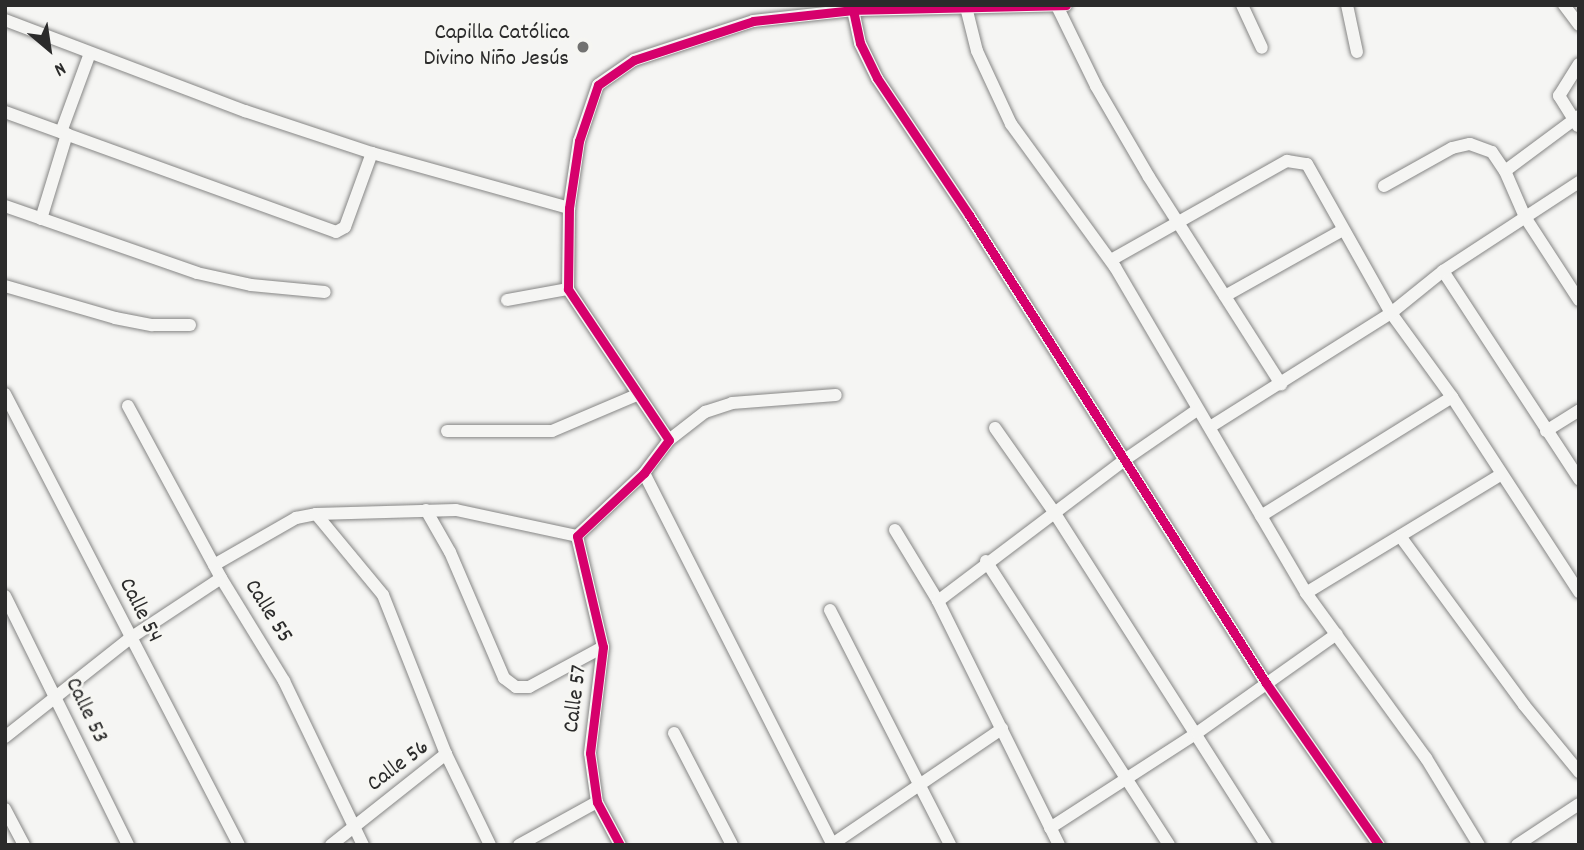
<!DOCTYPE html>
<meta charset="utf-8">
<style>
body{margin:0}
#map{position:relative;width:1584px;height:850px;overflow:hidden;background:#f5f5f3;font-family:Dekko,sans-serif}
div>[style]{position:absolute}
.roads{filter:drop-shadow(0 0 2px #868685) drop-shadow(0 0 2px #868685)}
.minor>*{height:12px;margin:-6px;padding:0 6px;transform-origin:6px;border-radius:6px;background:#f5f5f3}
.cycleway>*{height:9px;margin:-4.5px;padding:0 4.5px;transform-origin:4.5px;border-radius:4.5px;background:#d6006c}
.dots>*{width:19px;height:19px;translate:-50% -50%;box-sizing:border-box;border:4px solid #f6f6f2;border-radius:50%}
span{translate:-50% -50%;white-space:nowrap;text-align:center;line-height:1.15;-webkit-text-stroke:5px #f6f6f2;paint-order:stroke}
.poi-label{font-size:23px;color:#2b2b2b}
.right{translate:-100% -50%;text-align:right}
.street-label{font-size:23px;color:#2b2b2b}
.frame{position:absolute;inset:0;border:7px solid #2b2b2b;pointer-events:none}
.north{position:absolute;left:14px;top:14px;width:70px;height:70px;-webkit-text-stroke:5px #f6f6f2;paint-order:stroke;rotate:151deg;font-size:19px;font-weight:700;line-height:28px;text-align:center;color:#2b2b2b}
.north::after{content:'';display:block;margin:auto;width:24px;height:32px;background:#2b2b2b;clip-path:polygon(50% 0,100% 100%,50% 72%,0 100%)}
</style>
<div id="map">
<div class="roads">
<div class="minor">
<i style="left:1242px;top:5px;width:47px;rotate:65.1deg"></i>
<i style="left:1347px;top:5px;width:48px;rotate:78deg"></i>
<i style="left:1564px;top:5px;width:25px;rotate:53deg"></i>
<i style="left:1057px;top:6px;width:89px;rotate:64deg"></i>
<i style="left:1096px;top:86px;width:105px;rotate:59.8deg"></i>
<i style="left:1149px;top:177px;width:246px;rotate:57.5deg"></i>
<i style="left:966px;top:7px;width:45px;rotate:76deg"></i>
<i style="left:977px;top:51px;width:81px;rotate:65deg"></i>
<i style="left:1011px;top:124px;width:177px;rotate:54deg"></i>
<i style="left:1115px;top:267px;width:378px;rotate:59.6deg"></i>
<i style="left:1306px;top:593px;width:204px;rotate:54deg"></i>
<i style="left:1426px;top:758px;width:102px;rotate:58.7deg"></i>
<i style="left:853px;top:10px;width:34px;rotate:78deg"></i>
<i style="left:860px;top:43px;width:39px;rotate:64deg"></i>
<i style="left:877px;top:78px;width:165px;rotate:56.1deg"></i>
<i style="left:969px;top:215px;width:554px;rotate:57.6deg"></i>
<i style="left:1266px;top:683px;width:198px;rotate:55.1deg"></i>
<i style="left:5px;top:20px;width:257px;rotate:20.8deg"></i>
<i style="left:245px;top:111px;width:134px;rotate:18.3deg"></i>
<i style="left:372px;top:153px;width:205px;rotate:15.6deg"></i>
<i style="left:5px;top:112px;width:352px;rotate:19.9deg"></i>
<i style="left:336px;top:232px;width:10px;rotate:-29deg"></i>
<i style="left:345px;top:227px;width:79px;rotate:-70deg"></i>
<i style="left:1579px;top:116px;width:92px;rotate:143.4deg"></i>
<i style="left:1505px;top:171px;width:50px;rotate:66.5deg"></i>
<i style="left:1525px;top:217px;width:99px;rotate:57deg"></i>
<i style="left:1578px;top:126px;width:36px;rotate:-122deg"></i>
<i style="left:1559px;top:96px;width:38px;rotate:-58deg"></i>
<i style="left:61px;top:132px;width:84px;rotate:-69.8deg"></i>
<i style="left:1384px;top:186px;width:78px;rotate:-29.2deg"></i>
<i style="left:1452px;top:148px;width:18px;rotate:-13deg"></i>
<i style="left:1470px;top:144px;width:23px;rotate:20deg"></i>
<i style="left:1492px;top:152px;width:23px;rotate:56deg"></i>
<i style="left:5px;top:206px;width:203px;rotate:19.2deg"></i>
<i style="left:197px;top:273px;width:55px;rotate:12.5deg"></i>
<i style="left:251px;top:285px;width:74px;rotate:5.4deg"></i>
<i style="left:41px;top:219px;width:89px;rotate:-73deg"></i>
<i style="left:1111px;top:260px;width:202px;rotate:-29.4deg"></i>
<i style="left:1287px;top:161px;width:20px;rotate:9deg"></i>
<i style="left:1307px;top:164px;width:171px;rotate:60.6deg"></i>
<i style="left:1391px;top:313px;width:104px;rotate:54deg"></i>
<i style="left:1452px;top:397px;width:233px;rotate:56.9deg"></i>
<i style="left:1443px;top:271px;width:249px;rotate:56.8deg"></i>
<i style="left:5px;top:286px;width:115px;rotate:16.2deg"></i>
<i style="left:115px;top:318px;width:38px;rotate:11deg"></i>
<i style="left:152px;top:325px;width:38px"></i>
<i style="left:1225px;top:296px;width:133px;rotate:-29.3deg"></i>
<i style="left:507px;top:300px;width:62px;rotate:-10.2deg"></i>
<i style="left:5px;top:394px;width:508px;rotate:62.58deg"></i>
<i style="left:128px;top:406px;width:196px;rotate:61.6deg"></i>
<i style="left:221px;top:578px;width:121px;rotate:58.5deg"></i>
<i style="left:284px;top:681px;width:182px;rotate:64.3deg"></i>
<i style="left:1210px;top:427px;width:214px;rotate:-32.2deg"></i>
<i style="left:1391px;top:313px;width:67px;rotate:-38.9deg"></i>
<i style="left:1443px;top:271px;width:163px;rotate:-33.2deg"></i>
<i style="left:995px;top:428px;width:103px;rotate:54.9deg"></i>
<i style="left:1054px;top:512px;width:395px;rotate:57.5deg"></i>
<i style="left:447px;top:431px;width:105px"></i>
<i style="left:552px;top:431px;width:92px;rotate:-23deg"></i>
<i style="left:1546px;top:431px;width:39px;rotate:-32deg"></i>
<i style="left:669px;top:440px;width:46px;rotate:-37.9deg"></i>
<i style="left:705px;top:412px;width:28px;rotate:-18deg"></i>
<i style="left:732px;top:403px;width:104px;rotate:-4.4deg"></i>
<i style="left:644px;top:473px;width:417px;rotate:63.1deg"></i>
<i style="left:426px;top:510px;width:48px;rotate:60.3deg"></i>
<i style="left:450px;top:552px;width:137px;rotate:66.8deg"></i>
<i style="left:504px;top:678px;width:15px;rotate:37deg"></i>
<i style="left:516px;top:687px;width:13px"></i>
<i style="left:529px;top:687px;width:84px;rotate:-28.4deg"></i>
<i style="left:316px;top:514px;width:105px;rotate:50.4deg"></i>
<i style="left:383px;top:595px;width:171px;rotate:68.4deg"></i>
<i style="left:1261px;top:516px;width:225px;rotate:-31.9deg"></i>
<i style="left:895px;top:530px;width:83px;rotate:58.8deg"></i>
<i style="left:1400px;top:536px;width:210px;rotate:53.7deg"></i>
<i style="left:1524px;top:705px;width:87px;rotate:50.6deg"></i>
<i style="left:986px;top:561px;width:338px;rotate:57.2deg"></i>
<i style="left:214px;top:565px;width:95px;rotate:-29.8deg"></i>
<i style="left:296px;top:518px;width:20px;rotate:-11deg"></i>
<i style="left:316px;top:514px;width:140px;rotate:-1.6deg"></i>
<i style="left:456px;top:510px;width:124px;rotate:12.1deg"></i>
<i style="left:1306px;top:593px;width:229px;rotate:-31.3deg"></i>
<i style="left:5px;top:596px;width:278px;rotate:63.7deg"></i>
<i style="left:830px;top:610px;width:264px;rotate:62.9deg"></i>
<i style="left:674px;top:733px;width:126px;rotate:62.6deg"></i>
<i style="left:5px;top:737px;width:158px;rotate:-38.3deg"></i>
<i style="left:129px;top:639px;width:110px;rotate:-33.5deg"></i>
<i style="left:5px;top:809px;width:41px;rotate:62.2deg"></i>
<i style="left:1050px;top:828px;width:175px;rotate:-32.9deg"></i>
<i style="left:1197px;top:733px;width:171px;rotate:-35.3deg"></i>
<i style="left:331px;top:845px;width:147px;rotate:-38.4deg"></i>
<i style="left:446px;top:754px;width:101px;rotate:64.2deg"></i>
<i style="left:519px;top:845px;width:89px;rotate:-28.9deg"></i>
<i style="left:620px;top:845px;width:49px;rotate:-118.1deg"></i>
<i style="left:597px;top:802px;width:49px;rotate:-98.1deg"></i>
<i style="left:590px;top:753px;width:107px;rotate:-83deg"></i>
<i style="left:603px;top:647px;width:114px;rotate:-103.2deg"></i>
<i style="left:577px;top:536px;width:92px;rotate:-43.2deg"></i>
<i style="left:644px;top:473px;width:41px;rotate:-52.9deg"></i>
<i style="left:669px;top:440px;width:182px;rotate:-123.8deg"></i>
<i style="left:568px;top:289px;width:81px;rotate:-89.3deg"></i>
<i style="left:569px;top:208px;width:68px;rotate:-81.5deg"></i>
<i style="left:579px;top:141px;width:59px;rotate:-71.3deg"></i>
<i style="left:598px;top:85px;width:44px;rotate:-34.8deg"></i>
<i style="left:634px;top:60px;width:125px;rotate:-18.1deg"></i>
<i style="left:753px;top:21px;width:101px;rotate:-6.3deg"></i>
<i style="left:853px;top:10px;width:213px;rotate:-1.3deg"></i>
<i style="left:831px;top:845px;width:207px;rotate:-34.2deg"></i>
<i style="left:1059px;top:845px;width:272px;rotate:-116.4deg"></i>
<i style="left:938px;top:601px;width:232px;rotate:-37.1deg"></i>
<i style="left:1123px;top:461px;width:90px;rotate:-34.6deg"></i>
<i style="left:1517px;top:845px;width:74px;rotate:-33.5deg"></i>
</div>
</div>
<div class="cycleway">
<i style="left:853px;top:10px;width:34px;rotate:78deg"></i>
<i style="left:860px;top:43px;width:39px;rotate:64deg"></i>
<i style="left:877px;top:78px;width:165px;rotate:56.1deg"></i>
<i style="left:969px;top:215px;width:554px;rotate:57.6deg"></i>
<i style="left:1266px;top:683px;width:198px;rotate:55.1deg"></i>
<i style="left:620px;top:845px;width:49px;rotate:-118.1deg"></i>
<i style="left:597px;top:802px;width:49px;rotate:-98.1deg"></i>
<i style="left:590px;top:753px;width:107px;rotate:-83deg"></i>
<i style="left:603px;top:647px;width:114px;rotate:-103.2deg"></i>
<i style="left:577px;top:536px;width:92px;rotate:-43.2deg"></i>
<i style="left:644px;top:473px;width:41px;rotate:-52.9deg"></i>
<i style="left:669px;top:440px;width:182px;rotate:-123.8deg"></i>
<i style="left:568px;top:289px;width:81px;rotate:-89.3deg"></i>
<i style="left:569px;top:208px;width:68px;rotate:-81.5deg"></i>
<i style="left:579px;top:141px;width:59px;rotate:-71.3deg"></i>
<i style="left:598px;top:85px;width:44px;rotate:-34.8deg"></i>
<i style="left:634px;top:60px;width:125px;rotate:-18.1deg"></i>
<i style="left:753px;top:21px;width:101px;rotate:-6.3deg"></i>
<i style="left:853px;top:10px;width:213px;rotate:-1.3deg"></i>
</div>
<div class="dots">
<i style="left:583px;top:47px;background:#727271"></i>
</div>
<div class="poi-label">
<span class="right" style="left:569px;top:47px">Capilla Católica<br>Divino Niño Jesús</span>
</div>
<div class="street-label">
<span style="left:139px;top:611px;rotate:63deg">Calle 54</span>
<span style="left:267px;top:612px;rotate:58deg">Calle 55</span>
<span style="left:577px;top:699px;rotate:-83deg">Calle 57</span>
<span style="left:85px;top:711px;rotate:64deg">Calle 53</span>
<span style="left:399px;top:767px;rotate:-37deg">Calle 56</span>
</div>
<div class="frame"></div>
<div class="north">N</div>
</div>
